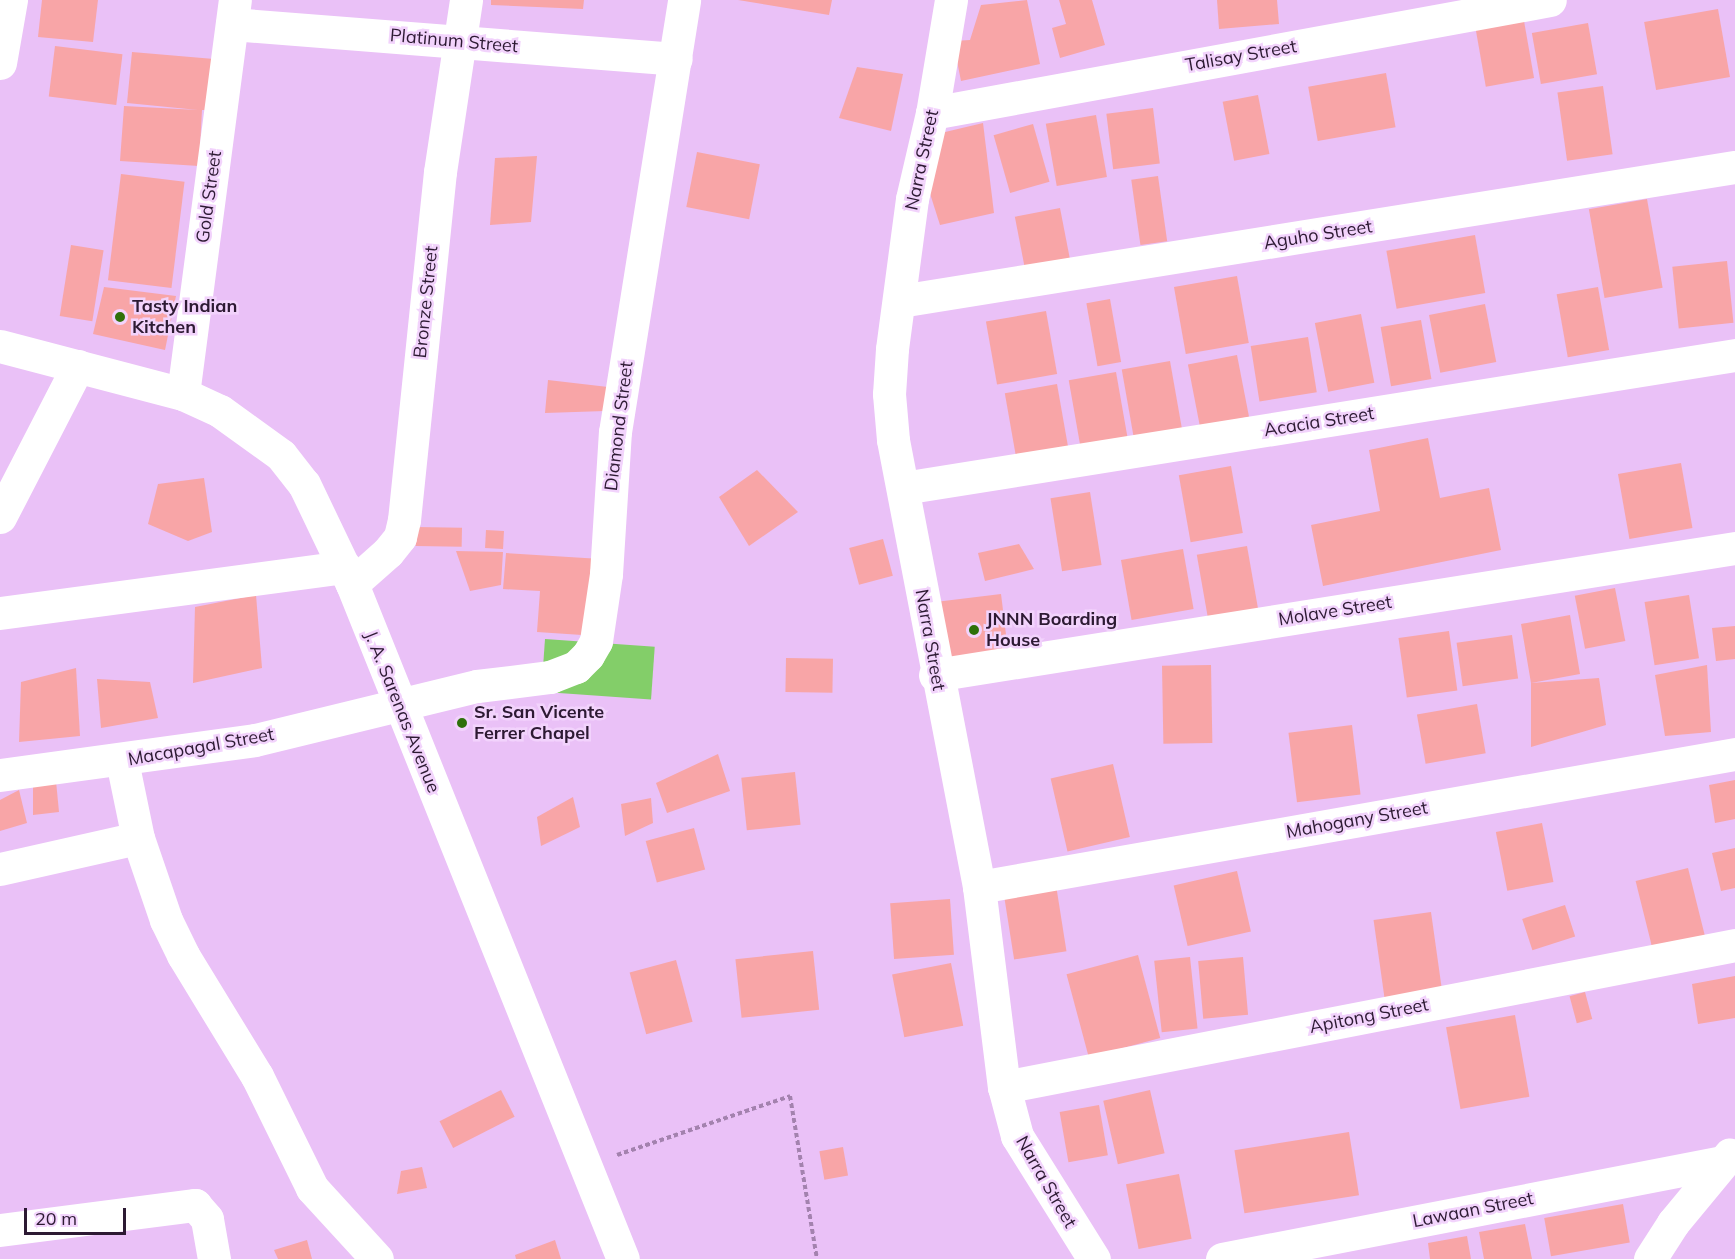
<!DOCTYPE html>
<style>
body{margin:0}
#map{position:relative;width:1735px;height:1259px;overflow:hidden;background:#eac1f7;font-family:Mulish,sans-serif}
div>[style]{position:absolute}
.green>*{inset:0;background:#83ce69;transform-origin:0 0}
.building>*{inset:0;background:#f8a5a7;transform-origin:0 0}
.path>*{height:4px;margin-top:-2px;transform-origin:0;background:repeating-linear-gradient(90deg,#a382ae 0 4.5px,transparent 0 7.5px)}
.street>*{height:33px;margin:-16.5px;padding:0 16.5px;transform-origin:16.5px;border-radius:16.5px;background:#fff}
.secondary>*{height:33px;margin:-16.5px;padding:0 16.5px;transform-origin:16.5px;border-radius:16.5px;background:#fff}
.dots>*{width:16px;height:16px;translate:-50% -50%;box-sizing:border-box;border:3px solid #f2d3fc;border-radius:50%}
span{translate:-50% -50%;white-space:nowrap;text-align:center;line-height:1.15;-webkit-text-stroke:5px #f2d3fc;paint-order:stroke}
.street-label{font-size:18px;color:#2d1a33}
.poi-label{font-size:18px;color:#2d1a33;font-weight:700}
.left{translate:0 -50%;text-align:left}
.scale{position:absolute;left:24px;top:1208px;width:102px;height:27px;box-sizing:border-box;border:3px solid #2d1a33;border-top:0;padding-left:8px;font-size:18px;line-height:21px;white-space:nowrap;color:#2d1a33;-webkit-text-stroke:4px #f2d3fc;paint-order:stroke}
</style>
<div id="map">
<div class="green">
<i style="left:545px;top:639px;width:110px;height:53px;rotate:4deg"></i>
</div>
<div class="building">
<i style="clip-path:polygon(42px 0,98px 0,93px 42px,38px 37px)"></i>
<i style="clip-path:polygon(491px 0,584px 0,583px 9px,491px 5px)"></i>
<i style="clip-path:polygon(738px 0,832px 0,829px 15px)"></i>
<i style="clip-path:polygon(1027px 0,1040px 64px,961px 81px,953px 41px,970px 40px,981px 5px)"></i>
<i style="clip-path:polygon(1059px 0,1092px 0,1105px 45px,1060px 58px,1052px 28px,1066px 24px)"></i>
<i style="clip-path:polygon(1217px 0,1277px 0,1279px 24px,1219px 29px)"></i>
<i style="left:1718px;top:9px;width:69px;height:75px;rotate:80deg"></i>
<i style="left:1524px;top:21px;width:58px;height:49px;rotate:80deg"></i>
<i style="left:1588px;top:23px;width:52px;height:57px;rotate:80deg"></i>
<i style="left:55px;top:46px;width:68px;height:51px;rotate:7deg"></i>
<i style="clip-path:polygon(132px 52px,214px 59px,209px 110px,202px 110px,199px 166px,120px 161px,124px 106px,198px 110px,127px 103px)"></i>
<i style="clip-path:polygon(857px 67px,903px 74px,891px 131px,839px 118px)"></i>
<i style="left:1386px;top:73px;width:55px;height:79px;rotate:80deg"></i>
<i style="left:1603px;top:86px;width:69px;height:46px;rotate:82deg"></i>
<i style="left:1258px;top:95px;width:60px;height:36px;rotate:79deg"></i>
<i style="left:1153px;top:108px;width:56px;height:47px;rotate:83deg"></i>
<i style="left:1096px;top:115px;width:63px;height:51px;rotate:80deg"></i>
<i style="clip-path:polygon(983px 123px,994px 213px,940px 225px,926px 181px,941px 133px)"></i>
<i style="left:1033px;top:124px;width:60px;height:41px;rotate:74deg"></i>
<i style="left:697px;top:152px;width:64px;height:56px;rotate:11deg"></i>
<i style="clip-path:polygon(537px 156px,531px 222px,490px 225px,495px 158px)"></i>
<i style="left:121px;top:174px;width:64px;height:107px;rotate:7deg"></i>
<i style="left:1158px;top:176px;width:66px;height:27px;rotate:82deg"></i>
<i style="left:1647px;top:199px;width:90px;height:59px;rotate:80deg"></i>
<i style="left:1060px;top:208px;width:58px;height:46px;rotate:79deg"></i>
<i style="left:1475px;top:235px;width:59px;height:90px;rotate:80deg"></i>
<i style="left:71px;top:245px;width:33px;height:72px;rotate:9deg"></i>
<i style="left:1727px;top:261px;width:62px;height:55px;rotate:84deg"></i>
<i style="left:1237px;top:276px;width:68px;height:64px;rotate:80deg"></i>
<i style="clip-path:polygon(104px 287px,176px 296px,165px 350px,93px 334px)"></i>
<i style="left:1598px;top:287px;width:64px;height:42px;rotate:80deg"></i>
<i style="left:1110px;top:299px;width:64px;height:24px;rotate:80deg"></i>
<i style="left:1485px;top:304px;width:59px;height:57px;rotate:79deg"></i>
<i style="left:1046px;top:311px;width:64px;height:61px;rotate:80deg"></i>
<i style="left:1361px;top:314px;width:70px;height:47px;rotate:79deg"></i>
<i style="left:1421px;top:320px;width:60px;height:41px;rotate:80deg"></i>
<i style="left:1308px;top:337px;width:56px;height:58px;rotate:81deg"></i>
<i style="left:1237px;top:355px;width:63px;height:50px;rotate:79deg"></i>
<i style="left:1170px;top:361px;width:78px;height:49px;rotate:80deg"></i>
<i style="left:1116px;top:372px;width:70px;height:48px;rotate:80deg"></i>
<i style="clip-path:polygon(548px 380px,608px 387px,605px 411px,545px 413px)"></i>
<i style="left:1057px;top:384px;width:66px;height:53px;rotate:80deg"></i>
<i style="clip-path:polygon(1428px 438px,1440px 498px,1489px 488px,1501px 550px,1323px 586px,1311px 525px,1380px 511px,1369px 450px)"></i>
<i style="left:1681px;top:463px;width:66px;height:64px;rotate:80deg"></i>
<i style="left:1231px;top:466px;width:68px;height:53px;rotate:80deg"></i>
<i style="clip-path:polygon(757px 470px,798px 512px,749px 546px,719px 497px)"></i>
<i style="clip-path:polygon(204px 478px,212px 532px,188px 541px,148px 524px,158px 484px)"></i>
<i style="left:1090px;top:492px;width:74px;height:40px;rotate:81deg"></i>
<i style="left:416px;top:527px;width:46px;height:19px;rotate:1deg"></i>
<i style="left:486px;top:530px;width:18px;height:18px;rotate:3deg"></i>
<i style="left:883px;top:539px;width:38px;height:35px;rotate:75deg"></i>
<i style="clip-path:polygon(1019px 544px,1034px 569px,985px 581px,978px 553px)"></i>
<i style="left:1247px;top:546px;width:69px;height:51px;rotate:80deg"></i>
<i style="left:1183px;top:549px;width:61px;height:63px;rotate:80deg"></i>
<i style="clip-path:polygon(456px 551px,503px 552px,501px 585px,470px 591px)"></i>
<i style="clip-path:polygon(506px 553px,601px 559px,582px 635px,537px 632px,540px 591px,503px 589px)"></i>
<i style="left:1615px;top:588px;width:54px;height:41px;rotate:79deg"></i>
<i style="left:1001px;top:594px;width:64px;height:62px;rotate:83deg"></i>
<i style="clip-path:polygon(256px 595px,262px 668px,193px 683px,195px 607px)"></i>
<i style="left:1689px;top:595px;width:64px;height:45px;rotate:81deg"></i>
<i style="clip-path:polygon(1570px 615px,1580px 674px,1531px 683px,1599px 678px,1606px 725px,1531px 747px,1531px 683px,1521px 624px)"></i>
<i style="clip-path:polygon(1735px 626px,1735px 659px,1716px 661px,1712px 628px)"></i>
<i style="left:1449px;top:631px;width:60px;height:51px;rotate:82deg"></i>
<i style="left:1512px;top:635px;width:44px;height:56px;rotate:82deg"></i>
<i style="left:786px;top:658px;width:47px;height:34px;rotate:1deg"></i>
<i style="left:1211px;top:665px;width:78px;height:49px;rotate:89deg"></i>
<i style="clip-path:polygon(1707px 665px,1711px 732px,1665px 736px,1655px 675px)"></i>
<i style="clip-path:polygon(76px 668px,80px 736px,19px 742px,21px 682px)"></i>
<i style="clip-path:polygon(97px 679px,150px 682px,158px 718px,101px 728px)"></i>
<i style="left:1477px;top:704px;width:50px;height:61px;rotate:80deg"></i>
<i style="left:1352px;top:725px;width:70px;height:64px;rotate:83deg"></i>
<i style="clip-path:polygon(718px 754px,730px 791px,667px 813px,656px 783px)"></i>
<i style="left:1113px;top:764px;width:75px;height:64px;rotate:77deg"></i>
<i style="left:795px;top:772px;width:53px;height:54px;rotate:84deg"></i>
<i style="clip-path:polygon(1735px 780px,1735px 819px,1715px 823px,1709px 785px)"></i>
<i style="clip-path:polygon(33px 781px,56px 781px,59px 812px,33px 815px)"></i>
<i style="clip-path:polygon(19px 790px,27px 823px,0 831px,0 800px)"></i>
<i style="clip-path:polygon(573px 797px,580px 827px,541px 846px,537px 817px)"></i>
<i style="clip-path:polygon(651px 798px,653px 823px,625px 836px,621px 804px)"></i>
<i style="left:1542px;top:823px;width:60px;height:47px;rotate:79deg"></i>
<i style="left:694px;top:828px;width:43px;height:50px;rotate:75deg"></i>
<i style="clip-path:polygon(1735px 848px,1735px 888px,1721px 891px,1712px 853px)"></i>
<i style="left:1688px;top:868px;width:71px;height:54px;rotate:76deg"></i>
<i style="left:1237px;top:871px;width:62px;height:65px;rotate:77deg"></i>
<i style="left:1056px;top:885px;width:67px;height:53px;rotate:81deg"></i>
<i style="left:950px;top:899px;width:56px;height:60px;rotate:86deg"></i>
<i style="left:1565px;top:905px;width:33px;height:45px;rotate:72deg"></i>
<i style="left:1431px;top:912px;width:82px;height:58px;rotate:82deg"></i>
<i style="left:813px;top:951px;width:59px;height:78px;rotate:84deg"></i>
<i style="left:1138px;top:955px;width:86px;height:74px;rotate:75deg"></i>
<i style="left:1190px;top:957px;width:72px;height:36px;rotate:84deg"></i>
<i style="left:1243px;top:957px;width:58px;height:45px;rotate:85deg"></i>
<i style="left:676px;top:960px;width:64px;height:48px;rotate:75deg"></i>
<i style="left:951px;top:963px;width:64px;height:60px;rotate:79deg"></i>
<i style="clip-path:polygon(1735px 976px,1735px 1018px,1698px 1024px,1692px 984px)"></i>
<i style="left:1585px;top:992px;width:28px;height:16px;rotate:75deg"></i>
<i style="left:1515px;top:1015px;width:83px;height:70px;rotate:80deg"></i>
<i style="left:501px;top:1090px;width:30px;height:69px;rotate:63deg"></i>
<i style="left:1150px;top:1090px;width:65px;height:48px;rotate:77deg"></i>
<i style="left:1099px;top:1105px;width:51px;height:40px;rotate:80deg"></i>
<i style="left:1349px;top:1132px;width:64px;height:116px;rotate:81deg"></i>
<i style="left:843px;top:1147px;width:29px;height:24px;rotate:80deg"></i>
<i style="clip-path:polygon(422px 1167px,427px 1188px,397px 1194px,401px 1171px)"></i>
<i style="left:1179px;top:1174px;width:66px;height:54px;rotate:79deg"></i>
<i style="left:1623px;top:1204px;width:39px;height:80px;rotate:80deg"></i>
<i style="clip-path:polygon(1525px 1224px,1532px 1259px,1484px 1259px,1479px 1232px)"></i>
<i style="clip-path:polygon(1467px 1236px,1471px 1259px,1430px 1259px,1428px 1243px)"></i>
<i style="clip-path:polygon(307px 1240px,312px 1259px,278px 1259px,274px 1250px)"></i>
<i style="clip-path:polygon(555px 1240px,561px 1259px,516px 1259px,515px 1255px)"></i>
</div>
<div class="path">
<i style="left:617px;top:1155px;width:183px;rotate:-18.8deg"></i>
<i style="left:790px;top:1096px;width:165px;rotate:80.6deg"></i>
</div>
<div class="street">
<i style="left:951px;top:0;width:115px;rotate:99.5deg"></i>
<i style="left:932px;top:113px;width:88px;rotate:103.1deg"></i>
<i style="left:912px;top:199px;width:151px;rotate:97.6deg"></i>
<i style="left:892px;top:349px;width:45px;rotate:93.8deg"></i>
<i style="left:889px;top:394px;width:46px;rotate:85deg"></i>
<i style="left:893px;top:440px;width:455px;rotate:79.1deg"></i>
<i style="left:979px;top:887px;width:202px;rotate:82.9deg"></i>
<i style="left:1004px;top:1087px;width:51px;rotate:75.1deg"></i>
<i style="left:1017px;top:1136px;width:145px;rotate:58deg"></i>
<i style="left:232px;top:24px;width:445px;rotate:4.5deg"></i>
<i style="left:0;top:63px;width:64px;rotate:-80.1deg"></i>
<i style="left:932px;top:113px;width:628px;rotate:-10.36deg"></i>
<i style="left:900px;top:301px;width:846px;rotate:-9.12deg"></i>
<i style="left:183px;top:394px;width:397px;rotate:-82.5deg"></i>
<i style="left:903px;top:488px;width:843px;rotate:-9.08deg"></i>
<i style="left:0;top:517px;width:170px;rotate:-62.7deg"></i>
<i style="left:352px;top:584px;width:48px;rotate:-41.6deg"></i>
<i style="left:388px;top:552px;width:19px;rotate:-51deg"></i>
<i style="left:400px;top:537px;width:17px;rotate:-77deg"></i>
<i style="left:404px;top:520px;width:350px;rotate:-84.1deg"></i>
<i style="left:440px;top:172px;width:174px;rotate:-81.4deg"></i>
<i style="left:0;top:613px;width:348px;rotate:-7.6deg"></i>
<i style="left:935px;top:675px;width:810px;rotate:-9.02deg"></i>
<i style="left:122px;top:761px;width:79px;rotate:78.3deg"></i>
<i style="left:138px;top:838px;width:87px;rotate:71.1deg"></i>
<i style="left:166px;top:920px;width:39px;rotate:64deg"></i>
<i style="left:183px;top:955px;width:142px;rotate:58.6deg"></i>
<i style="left:257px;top:1076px;width:125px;rotate:63.8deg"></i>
<i style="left:312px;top:1188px;width:96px;rotate:47.5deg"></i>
<i style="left:0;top:775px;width:257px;rotate:-7.8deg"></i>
<i style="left:255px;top:740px;width:228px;rotate:-13.7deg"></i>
<i style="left:477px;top:686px;width:74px;rotate:-7deg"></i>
<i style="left:550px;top:677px;width:28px;rotate:-21deg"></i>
<i style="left:576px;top:667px;width:17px;rotate:-45deg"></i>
<i style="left:588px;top:655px;width:16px;rotate:-60deg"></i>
<i style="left:596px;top:641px;width:68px;rotate:-81.5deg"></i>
<i style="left:606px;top:574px;width:142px;rotate:-86.4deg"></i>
<i style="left:615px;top:432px;width:437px;rotate:-80.9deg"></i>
<i style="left:0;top:869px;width:141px;rotate:-12.7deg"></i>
<i style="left:979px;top:887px;width:768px;rotate:-9.98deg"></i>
<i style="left:1004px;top:1087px;width:745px;rotate:-10.99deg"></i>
<i style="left:0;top:1230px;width:197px;rotate:-7.3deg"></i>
<i style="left:195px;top:1205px;width:18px;rotate:49deg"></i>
<i style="left:207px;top:1219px;width:41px;rotate:80.1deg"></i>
<i style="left:1222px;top:1259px;width:510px;rotate:-10.96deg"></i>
<i style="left:1650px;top:1259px;width:43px;rotate:-57.4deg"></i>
<i style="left:1673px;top:1223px;width:89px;rotate:-50.4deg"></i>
</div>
<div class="secondary">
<i style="left:0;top:346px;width:189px;rotate:14.7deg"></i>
<i style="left:183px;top:394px;width:41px;rotate:24.7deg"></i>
<i style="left:220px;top:411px;width:75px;rotate:35.8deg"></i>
<i style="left:281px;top:455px;width:37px;rotate:52deg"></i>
<i style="left:304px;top:484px;width:111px;rotate:64.4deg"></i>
<i style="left:352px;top:584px;width:727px;rotate:68.13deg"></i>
</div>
<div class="dots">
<i style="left:120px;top:317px;background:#2e700a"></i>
<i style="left:974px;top:630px;background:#2e700a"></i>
<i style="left:462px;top:723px;background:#2e700a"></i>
</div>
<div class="street-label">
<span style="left:454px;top:41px;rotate:5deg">Platinum Street</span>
<span style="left:1241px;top:56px;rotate:-10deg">Talisay Street</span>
<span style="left:922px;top:160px;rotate:-78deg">Narra Street</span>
<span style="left:209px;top:197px;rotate:-82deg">Gold Street</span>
<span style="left:1318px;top:235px;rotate:-9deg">Aguho Street</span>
<span style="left:426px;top:302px;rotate:-84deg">Bronze Street</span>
<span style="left:1319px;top:422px;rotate:-9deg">Acacia Street</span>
<span style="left:619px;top:426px;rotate:-83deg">Diamond Street</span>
<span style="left:1335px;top:611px;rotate:-9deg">Molave Street</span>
<span style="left:930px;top:640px;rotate:80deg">Narra Street</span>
<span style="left:402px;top:712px;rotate:68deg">J. A. Sarenas Avenue</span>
<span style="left:201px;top:747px;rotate:-10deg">Macapagal Street</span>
<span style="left:1357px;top:820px;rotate:-10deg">Mahogany Street</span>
<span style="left:1369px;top:1016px;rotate:-11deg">Apitong Street</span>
<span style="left:1046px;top:1182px;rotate:60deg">Narra Street</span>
<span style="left:1473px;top:1210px;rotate:-11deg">Lawaan Street</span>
</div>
<div class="poi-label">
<span class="left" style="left:132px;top:317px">Tasty Indian<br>Kitchen</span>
<span class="left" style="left:986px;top:630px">JNNN Boarding<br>House</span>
<span class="left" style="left:474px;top:723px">Sr. San Vicente<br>Ferrer Chapel</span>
</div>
<div class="scale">20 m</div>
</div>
